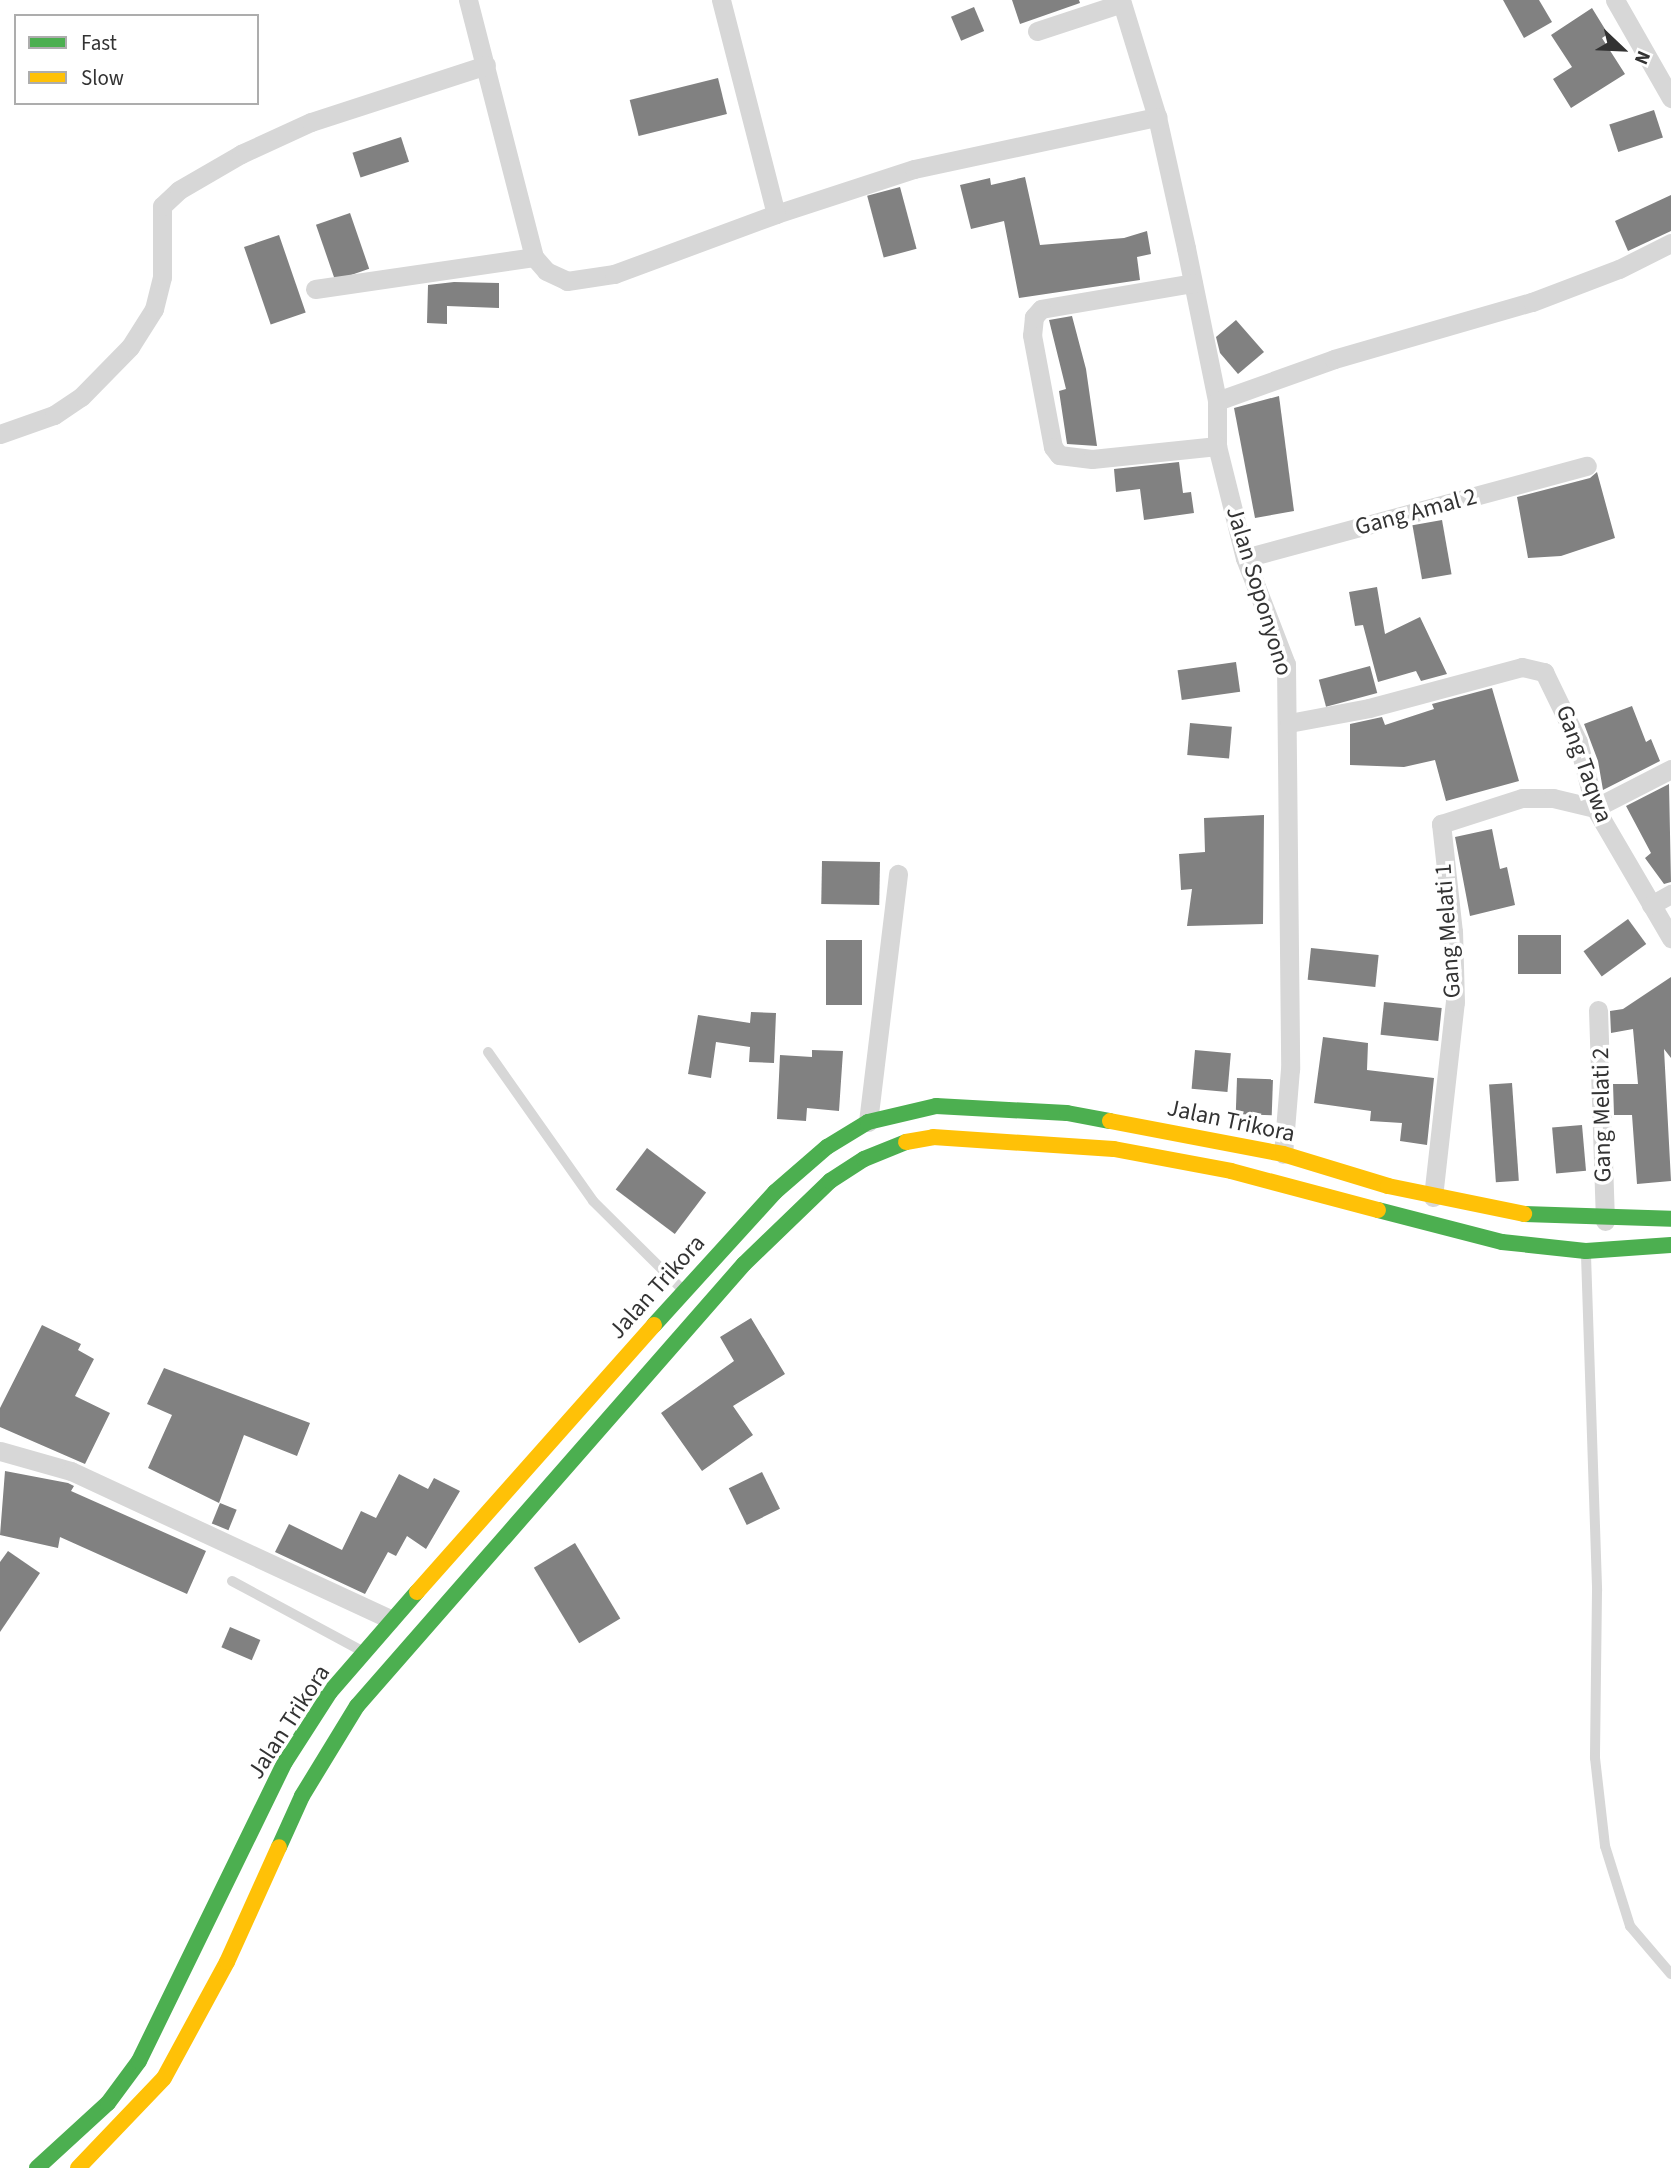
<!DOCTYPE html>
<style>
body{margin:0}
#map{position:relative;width:1671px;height:2168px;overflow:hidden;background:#fff;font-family:"Source Sans 3",sans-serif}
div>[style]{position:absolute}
.building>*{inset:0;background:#818181;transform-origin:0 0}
.lane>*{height:10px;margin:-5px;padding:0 5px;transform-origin:5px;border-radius:5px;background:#d7d7d7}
.street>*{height:19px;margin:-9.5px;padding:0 9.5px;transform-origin:9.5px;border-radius:9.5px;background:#d7d7d7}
.fast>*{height:16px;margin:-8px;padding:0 8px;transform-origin:8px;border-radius:8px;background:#4caf50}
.slow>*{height:16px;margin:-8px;padding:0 8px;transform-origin:8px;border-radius:8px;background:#ffc107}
span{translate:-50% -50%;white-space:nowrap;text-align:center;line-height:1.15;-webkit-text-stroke:7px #fff;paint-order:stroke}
.street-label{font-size:24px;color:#333}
.legend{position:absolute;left:14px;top:14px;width:245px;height:91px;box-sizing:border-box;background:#fff;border:2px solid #adadad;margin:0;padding:9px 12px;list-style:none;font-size:21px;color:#333}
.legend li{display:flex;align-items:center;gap:14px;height:35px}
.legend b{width:35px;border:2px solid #adadad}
.north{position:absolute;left:1587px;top:14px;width:70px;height:70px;-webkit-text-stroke:5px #fff;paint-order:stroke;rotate:113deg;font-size:19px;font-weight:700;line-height:28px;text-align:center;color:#333}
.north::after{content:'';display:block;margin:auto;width:24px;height:32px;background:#333;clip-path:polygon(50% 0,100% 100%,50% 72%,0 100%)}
</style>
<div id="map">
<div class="building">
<i style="clip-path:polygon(1012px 0,1079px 0,1080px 3px,1020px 24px)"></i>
<i style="clip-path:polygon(1503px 0,1539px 0,1552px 22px,1524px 38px)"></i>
<i style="left:974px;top:7px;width:26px;height:25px;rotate:67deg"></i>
<i style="clip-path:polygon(1592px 8px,1608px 34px,1602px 38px,1625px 74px,1571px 108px,1553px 79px,1572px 67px,1551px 35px)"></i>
<i style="left:718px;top:78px;width:37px;height:91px;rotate:76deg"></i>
<i style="left:1654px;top:110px;width:29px;height:47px;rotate:72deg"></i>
<i style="left:401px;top:137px;width:26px;height:51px;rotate:72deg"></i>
<i style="clip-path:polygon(1025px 177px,1040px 245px,1124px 238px,1147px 231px,1151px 254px,1137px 257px,1140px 280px,1019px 298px,1004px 221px,971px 229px,960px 185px,990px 178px,991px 185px)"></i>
<i style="left:900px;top:187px;width:64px;height:34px;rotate:75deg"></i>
<i style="clip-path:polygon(1671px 195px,1671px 231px,1628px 251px,1615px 221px)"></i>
<i style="left:350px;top:213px;width:59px;height:36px;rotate:71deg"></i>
<i style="left:279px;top:235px;width:82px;height:37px;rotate:71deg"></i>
<i style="clip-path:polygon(454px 282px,499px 283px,499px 308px,447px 306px,447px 324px,427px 323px,428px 285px)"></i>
<i style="clip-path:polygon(1072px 316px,1086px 369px,1097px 446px,1067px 444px,1059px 391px,1066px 389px,1049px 320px)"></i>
<i style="clip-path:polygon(1236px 320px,1264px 352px,1238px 374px,1220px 353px,1216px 337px)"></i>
<i style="clip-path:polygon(1279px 396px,1294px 511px,1255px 518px,1234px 408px)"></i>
<i style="clip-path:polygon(1179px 462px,1183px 493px,1191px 492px,1194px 513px,1144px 520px,1140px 489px,1116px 492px,1114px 469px)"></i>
<i style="clip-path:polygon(1597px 472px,1615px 538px,1561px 556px,1528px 558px,1517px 497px,1590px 478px)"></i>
<i style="left:1442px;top:520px;width:55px;height:30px;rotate:80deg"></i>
<i style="clip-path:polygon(1377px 587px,1385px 634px,1420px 617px,1447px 674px,1421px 681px,1416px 671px,1378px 682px,1363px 625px,1355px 626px,1349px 592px)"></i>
<i style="left:1236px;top:662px;width:30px;height:59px;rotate:82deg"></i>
<i style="left:1370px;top:666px;width:28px;height:53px;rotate:75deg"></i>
<i style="clip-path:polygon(1492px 688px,1519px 781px,1446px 801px,1435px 760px,1404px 767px,1350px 765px,1350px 724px,1382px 717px,1385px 725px,1434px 709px,1432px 704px)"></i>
<i style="clip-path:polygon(1632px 706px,1646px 742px,1651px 739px,1660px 761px,1603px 790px,1598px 761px,1584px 724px)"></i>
<i style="left:1190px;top:723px;width:42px;height:32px;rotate:5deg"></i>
<i style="clip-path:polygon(1669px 784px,1671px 882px,1664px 884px,1645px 858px,1651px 853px,1626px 806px)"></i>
<i style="clip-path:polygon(1264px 815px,1263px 924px,1187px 926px,1192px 889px,1181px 890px,1179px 854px,1205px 852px,1204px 818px)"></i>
<i style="clip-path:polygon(1492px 829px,1500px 869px,1507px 867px,1515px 905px,1470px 916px,1455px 837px)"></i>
<i style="left:822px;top:861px;width:58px;height:43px;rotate:1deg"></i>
<i style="left:1628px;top:919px;width:31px;height:55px;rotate:54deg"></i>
<i style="left:1518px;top:935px;width:43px;height:39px"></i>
<i style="left:826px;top:940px;width:36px;height:65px"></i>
<i style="left:1311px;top:948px;width:68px;height:32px;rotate:6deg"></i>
<i style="clip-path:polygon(1671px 977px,1671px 1058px,1664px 1049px,1671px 1181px,1637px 1184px,1632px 1115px,1614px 1115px,1613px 1084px,1638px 1084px,1633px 1029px,1611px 1033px,1610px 1011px,1623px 1009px)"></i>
<i style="left:1384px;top:1002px;width:58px;height:33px;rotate:6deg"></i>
<i style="clip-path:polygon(751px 1012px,776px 1013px,774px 1063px,749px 1062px,750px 1047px,716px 1042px,711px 1078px,688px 1074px,698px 1015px,750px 1023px)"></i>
<i style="clip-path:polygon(1323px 1037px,1368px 1043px,1367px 1070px,1434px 1078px,1427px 1145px,1400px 1141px,1402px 1123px,1370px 1121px,1371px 1111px,1314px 1103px)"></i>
<i style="clip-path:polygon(812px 1050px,843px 1051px,839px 1111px,807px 1108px,806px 1121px,777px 1119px,780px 1055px,812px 1057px)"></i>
<i style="left:1195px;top:1050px;width:36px;height:39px;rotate:5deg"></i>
<i style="left:1237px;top:1078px;width:36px;height:36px;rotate:2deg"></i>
<i style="left:1512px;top:1083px;width:98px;height:23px;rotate:86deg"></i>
<i style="left:1582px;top:1125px;width:46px;height:30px;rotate:85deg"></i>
<i style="left:647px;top:1148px;width:74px;height:52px;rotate:37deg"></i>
<i style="clip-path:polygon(751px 1318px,785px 1374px,733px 1406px,753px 1435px,702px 1471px,661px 1413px,734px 1361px,720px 1337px)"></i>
<i style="clip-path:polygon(42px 1325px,81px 1344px,78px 1350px,94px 1359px,75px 1396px,110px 1413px,85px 1464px,0 1427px,0 1408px)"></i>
<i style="clip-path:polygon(164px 1368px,310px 1423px,297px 1456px,244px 1435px,219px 1503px,148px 1468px,172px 1415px,147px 1404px)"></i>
<i style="clip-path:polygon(5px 1471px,68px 1483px,74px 1486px,71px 1491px,206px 1551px,187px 1594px,60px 1537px,58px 1548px,0 1535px)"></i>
<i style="left:762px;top:1472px;width:41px;height:37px;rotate:64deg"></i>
<i style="clip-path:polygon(399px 1474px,428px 1489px,434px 1478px,460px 1491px,426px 1549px,407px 1536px,396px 1556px,388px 1552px,365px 1594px,275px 1552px,289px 1524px,342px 1550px,361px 1511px,376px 1518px)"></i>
<i style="left:220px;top:1503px;width:18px;height:22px;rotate:22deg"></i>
<i style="left:575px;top:1543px;width:88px;height:48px;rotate:59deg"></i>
<i style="clip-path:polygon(8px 1551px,40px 1573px,0 1632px,0 1562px)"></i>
<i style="left:230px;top:1627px;width:33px;height:22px;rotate:23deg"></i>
</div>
<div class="lane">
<i style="left:488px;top:1052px;width:182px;rotate:54.8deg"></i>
<i style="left:593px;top:1201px;width:124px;rotate:44.7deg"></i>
<i style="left:1586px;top:1255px;width:336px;rotate:88.1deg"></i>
<i style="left:1597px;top:1591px;width:167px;rotate:90.7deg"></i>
<i style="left:1595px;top:1758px;width:89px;rotate:83.5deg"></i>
<i style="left:1605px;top:1846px;width:84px;rotate:72.6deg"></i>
<i style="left:1630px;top:1926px;width:63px;rotate:49.5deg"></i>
<i style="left:232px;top:1581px;width:145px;rotate:28.3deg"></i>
</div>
<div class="street">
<i style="left:468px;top:0;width:265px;rotate:75.6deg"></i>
<i style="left:534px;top:257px;width:18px;rotate:49deg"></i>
<i style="left:546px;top:271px;width:23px;rotate:25deg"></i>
<i style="left:567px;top:281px;width:48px;rotate:-8.5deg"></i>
<i style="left:614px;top:274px;width:173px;rotate:-20.3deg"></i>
<i style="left:776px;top:214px;width:145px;rotate:-18.1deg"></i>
<i style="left:914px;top:169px;width:249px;rotate:-12.1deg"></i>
<i style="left:721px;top:0;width:221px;rotate:75.6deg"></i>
<i style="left:1121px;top:0;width:122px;rotate:72.9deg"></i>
<i style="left:1157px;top:117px;width:134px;rotate:77.5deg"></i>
<i style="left:1186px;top:248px;width:156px;rotate:78.5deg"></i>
<i style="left:1217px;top:401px;width:45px;rotate:90deg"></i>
<i style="left:1217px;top:446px;width:115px;rotate:76deg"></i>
<i style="left:1245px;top:558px;width:114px;rotate:68.9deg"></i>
<i style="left:1286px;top:664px;width:405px;rotate:89.4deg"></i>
<i style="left:1290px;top:1069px;width:85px;rotate:94.7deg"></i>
<i style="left:1615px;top:0;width:113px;rotate:60.3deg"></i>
<i style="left:1037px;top:31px;width:89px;rotate:-18.2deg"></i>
<i style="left:1193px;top:283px;width:154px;rotate:170.3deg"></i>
<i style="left:1041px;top:309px;width:11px;rotate:131deg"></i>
<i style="left:1034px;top:317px;width:18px;rotate:96deg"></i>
<i style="left:1032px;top:335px;width:114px;rotate:79.4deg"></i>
<i style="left:1053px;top:447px;width:10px;rotate:53deg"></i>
<i style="left:1059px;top:455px;width:33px;rotate:7deg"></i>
<i style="left:1092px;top:459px;width:126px;rotate:-5.9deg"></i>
<i style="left:315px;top:289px;width:221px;rotate:-8.3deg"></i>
<i style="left:1217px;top:401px;width:124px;rotate:-19.7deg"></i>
<i style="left:1334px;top:359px;width:206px;rotate:-16.1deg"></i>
<i style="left:1532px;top:302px;width:93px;rotate:-20.8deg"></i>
<i style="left:1619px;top:269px;width:58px;rotate:-26.6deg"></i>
<i style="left:0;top:434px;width:57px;rotate:-19.4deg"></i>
<i style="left:54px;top:415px;width:32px;rotate:-34deg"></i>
<i style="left:81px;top:397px;width:70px;rotate:-45.6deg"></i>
<i style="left:130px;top:347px;width:45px;rotate:-57.7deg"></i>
<i style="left:154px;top:309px;width:33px;rotate:-76deg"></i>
<i style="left:162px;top:277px;width:71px;rotate:-90deg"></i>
<i style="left:162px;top:206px;width:23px;rotate:-43deg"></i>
<i style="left:179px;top:190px;width:72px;rotate:-30.1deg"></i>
<i style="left:241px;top:154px;width:77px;rotate:-24.6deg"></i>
<i style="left:311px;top:122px;width:184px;rotate:-18deg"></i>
<i style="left:1245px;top:558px;width:354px;rotate:-15.1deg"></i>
<i style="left:1289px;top:723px;width:81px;rotate:-10.6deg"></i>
<i style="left:1369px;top:708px;width:158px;rotate:-15deg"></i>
<i style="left:1522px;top:667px;width:23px;rotate:13deg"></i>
<i style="left:1544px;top:672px;width:78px;rotate:64.1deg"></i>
<i style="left:1578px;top:742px;width:68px;rotate:75.6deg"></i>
<i style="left:1595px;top:808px;width:151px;rotate:59.7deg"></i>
<i style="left:1651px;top:905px;width:23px;rotate:-29deg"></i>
<i style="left:1598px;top:1010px;width:211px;rotate:88.1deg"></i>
<i style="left:868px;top:1122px;width:250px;rotate:-83.1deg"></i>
<i style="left:1433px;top:1197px;width:196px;rotate:-83.6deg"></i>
<i style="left:1455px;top:1002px;width:70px;rotate:-91.6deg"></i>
<i style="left:1453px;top:932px;width:109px;rotate:-96.3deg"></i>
<i style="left:1441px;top:824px;width:85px;rotate:-17.8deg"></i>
<i style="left:1522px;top:798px;width:31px"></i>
<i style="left:1553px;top:798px;width:43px;rotate:13.4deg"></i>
<i style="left:1595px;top:808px;width:85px;rotate:-27.2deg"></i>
<i style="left:0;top:1451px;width:74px;rotate:15.7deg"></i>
<i style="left:71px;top:1471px;width:352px;rotate:24.9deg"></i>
</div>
<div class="fast">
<i style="left:1378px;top:1210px;width:128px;rotate:14.5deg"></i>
<i style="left:1502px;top:1242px;width:84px;rotate:6.1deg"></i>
<i style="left:1586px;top:1251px;width:85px;rotate:-4deg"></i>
<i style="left:1524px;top:1214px;width:147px;rotate:1.9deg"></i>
<i style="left:654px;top:1325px;width:180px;rotate:-47.7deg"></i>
<i style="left:775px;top:1192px;width:69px;rotate:-40.9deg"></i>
<i style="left:827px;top:1147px;width:48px;rotate:-31.4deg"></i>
<i style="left:868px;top:1122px;width:70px;rotate:-13.2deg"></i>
<i style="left:936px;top:1106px;width:131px;rotate:3.1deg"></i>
<i style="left:1067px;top:1113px;width:44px;rotate:10.5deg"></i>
<i style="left:279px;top:1847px;width:56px;rotate:-65.7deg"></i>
<i style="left:302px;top:1796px;width:105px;rotate:-58.6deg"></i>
<i style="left:357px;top:1706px;width:587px;rotate:-48.8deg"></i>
<i style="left:744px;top:1264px;width:120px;rotate:-44deg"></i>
<i style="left:830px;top:1181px;width:40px;rotate:-32.9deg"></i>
<i style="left:864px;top:1159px;width:45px;rotate:-22deg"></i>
<i style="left:37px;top:2168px;width:96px;rotate:-42.5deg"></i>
<i style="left:108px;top:2103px;width:52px;rotate:-53.6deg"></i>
<i style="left:139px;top:2061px;width:333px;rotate:-64deg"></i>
<i style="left:285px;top:1762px;width:83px;rotate:-57.3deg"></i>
<i style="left:330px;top:1692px;width:133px;rotate:-49deg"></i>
</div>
<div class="slow">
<i style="left:1110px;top:1121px;width:176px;rotate:10.8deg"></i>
<i style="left:1283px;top:1154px;width:110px;rotate:16.9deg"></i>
<i style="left:1388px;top:1186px;width:139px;rotate:11.6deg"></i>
<i style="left:906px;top:1142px;width:27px;rotate:-10deg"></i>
<i style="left:933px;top:1137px;width:181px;rotate:3.8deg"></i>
<i style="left:1114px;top:1149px;width:119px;rotate:10.6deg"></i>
<i style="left:1231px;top:1171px;width:152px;rotate:14.9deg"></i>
<i style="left:417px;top:1592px;width:357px;rotate:-48.4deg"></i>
<i style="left:78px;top:2168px;width:124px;rotate:-46.3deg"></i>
<i style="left:164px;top:2078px;width:132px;rotate:-61.5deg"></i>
<i style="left:227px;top:1962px;width:126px;rotate:-65.7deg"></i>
</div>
<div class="street-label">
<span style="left:1416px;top:512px;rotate:-15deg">Gang Amal 2</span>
<span style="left:1259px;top:591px;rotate:73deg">Jalan Soponyono</span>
<span style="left:1584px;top:764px;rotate:70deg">Gang Taqwa</span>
<span style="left:1448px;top:931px;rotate:-94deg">Gang Melati 1</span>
<span style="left:1602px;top:1115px;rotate:-91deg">Gang Melati 2</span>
<span style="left:1231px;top:1121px;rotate:12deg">Jalan Trikora</span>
<span style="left:657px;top:1287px;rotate:-48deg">Jalan Trikora</span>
<span style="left:289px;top:1722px;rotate:-57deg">Jalan Trikora</span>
</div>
<ul class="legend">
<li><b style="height:9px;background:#4caf50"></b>Fast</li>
<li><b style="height:9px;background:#ffc107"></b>Slow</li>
</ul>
<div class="north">N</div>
</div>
